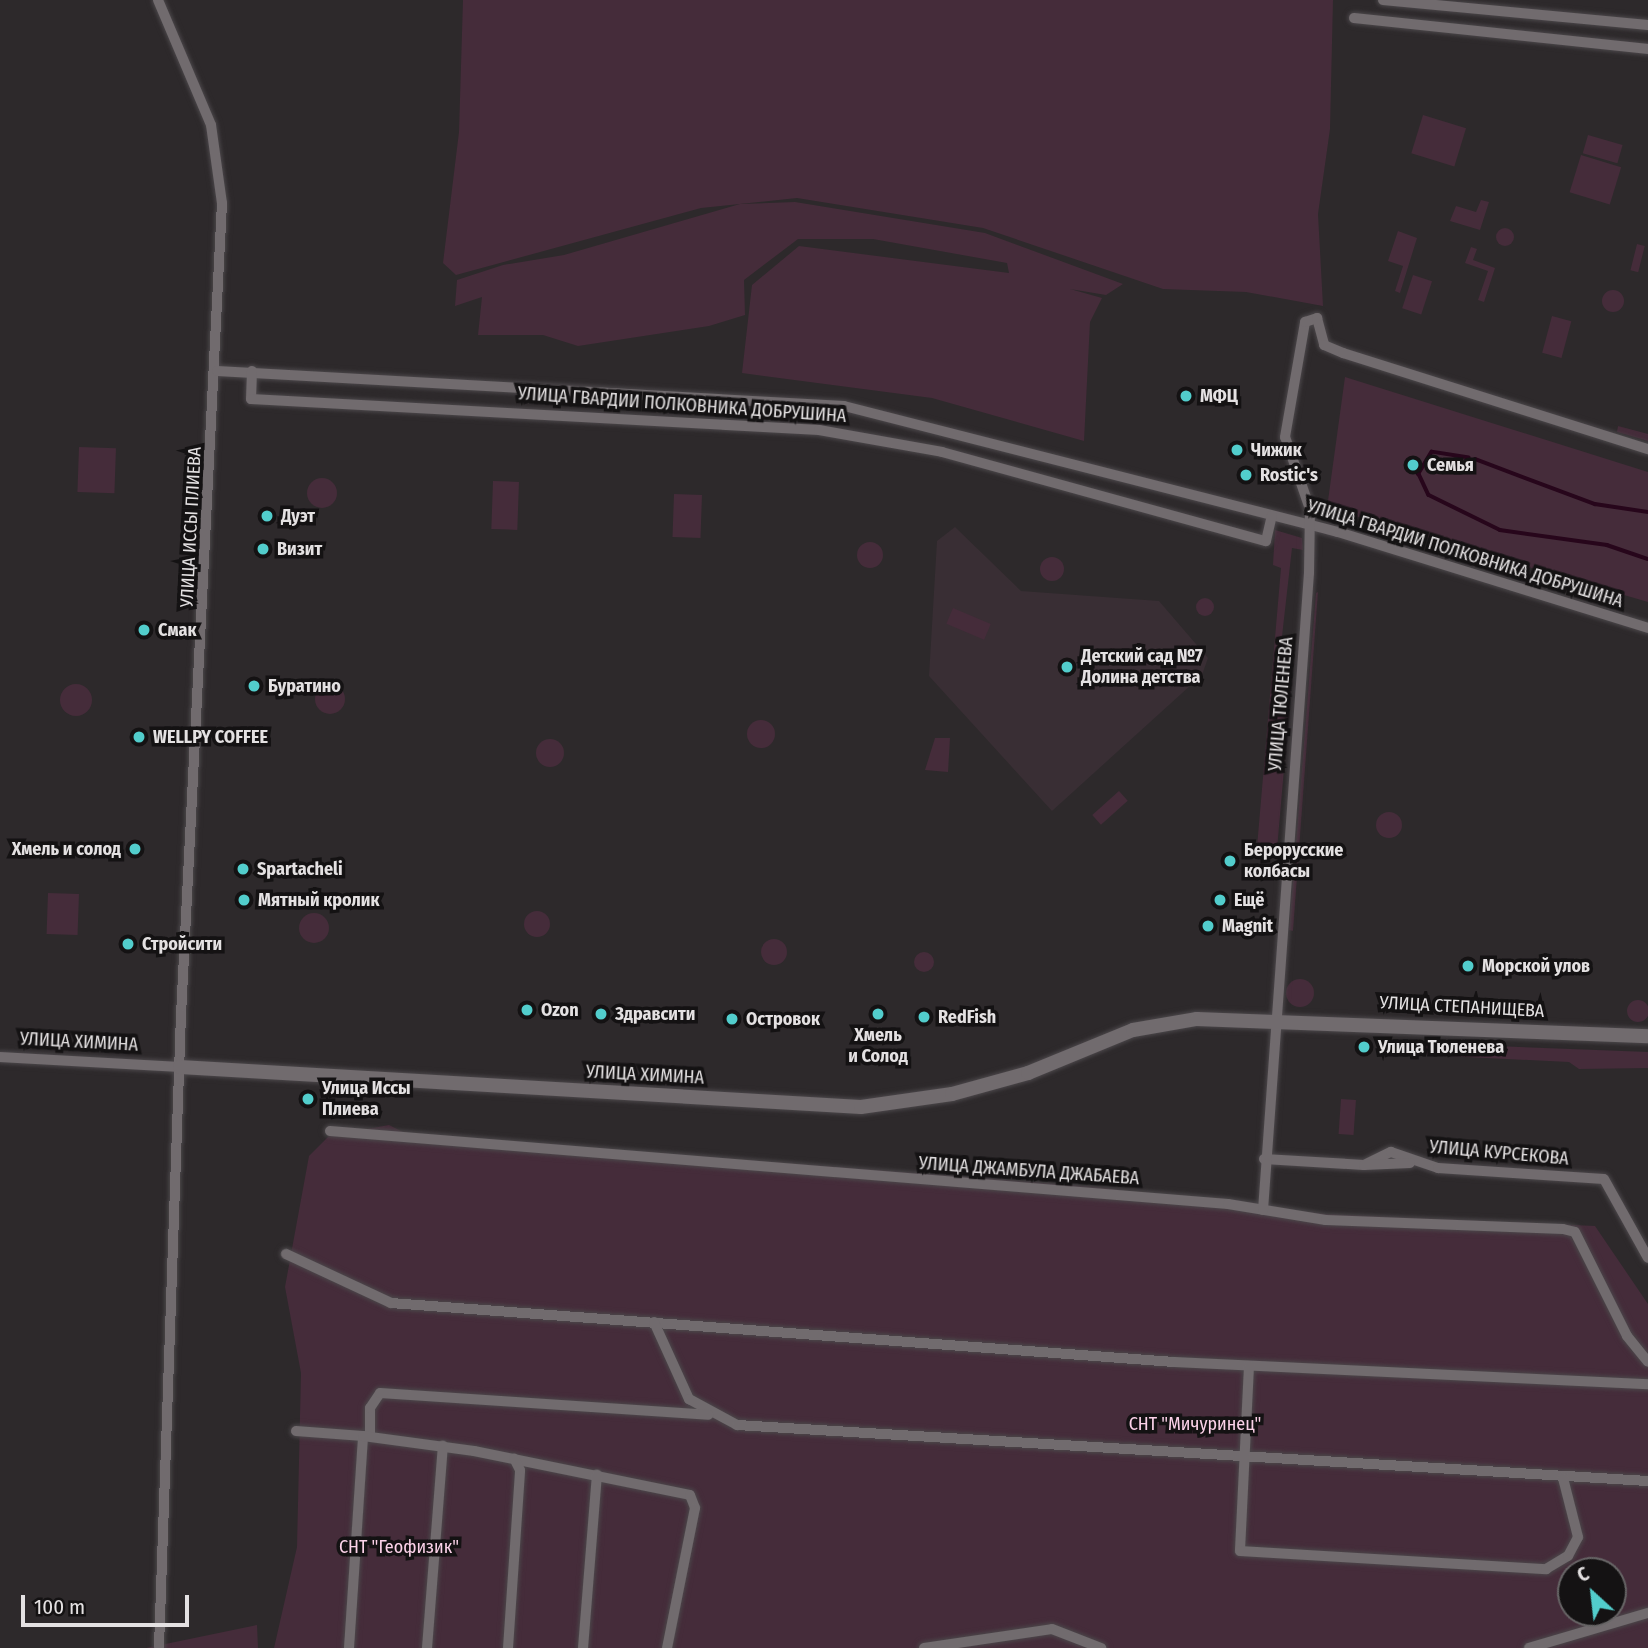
<!DOCTYPE html>
<meta charset="utf-8">
<style>
body{margin:0}
#map{position:relative;width:1648px;height:1648px;overflow:hidden;background:#2d292b;font-family:"Fira Sans Condensed",sans-serif}
div>[style]{position:absolute}
.built>*{inset:0;background:#392e34}
.green>*{inset:0;background:#452c3a;transform-origin:0 0}
.round{border-radius:50%}
.stream>*{height:3.5px;margin:-1.75px;padding:0 1.75px;transform-origin:1.75px;border-radius:1.75px;background:#27061b}
.roads{filter:drop-shadow(0 0 2px #4b474a) drop-shadow(0 0 2px #4b474a)}
.minor>*{height:10px;margin:-5px;padding:0 5px;transform-origin:5px;border-radius:5px;background:#716b6e}
.tertiary>*{height:14px;margin:-7px;padding:0 7px;transform-origin:7px;border-radius:7px;background:#716b6e}
.dots>*{width:19px;height:19px;translate:-50% -50%;box-sizing:border-box;border:4px solid #141213;border-radius:50%}
span{translate:-50% -50%;white-space:nowrap;text-align:center;line-height:1.15;-webkit-text-stroke:7px #141213;paint-order:stroke}
.poi-label{font-size:18px;color:#e4e1e2;font-weight:700}
.left{translate:0 -50%;text-align:left}
.right{translate:-100% -50%;text-align:right}
.street-label{font-size:18px;color:#e4e1e2}
.park-label{font-size:18px;color:#fcd2e9}
.north{position:absolute;left:1557px;top:1557px;width:70px;height:70px;box-sizing:border-box;background:#141213;border:2px solid #676566;border-radius:50%;rotate:333deg;font-size:19px;font-weight:700;line-height:28px;text-align:center;color:#e4e1e2}
.north::after{content:'';display:block;margin:auto;width:24px;height:32px;background:#52cdcc;clip-path:polygon(50% 0,100% 100%,50% 72%,0 100%)}
.scale{position:absolute;left:21px;top:1595px;width:168px;height:32px;box-sizing:border-box;border:4px solid #e4e1e2;border-top:0;padding-left:9px;font-size:21px;line-height:24px;white-space:nowrap;color:#e4e1e2;-webkit-text-stroke:5px #141213;paint-order:stroke}
</style>
<div id="map">
<div class="built">
<i style="clip-path:polygon(955px 527px,1021px 591px,1159px 601px,1208px 658px,1202px 675px,1052px 811px,929px 676px,937px 541px)"></i>
</div>
<div class="green">
<i style="clip-path:polygon(463px 0,1333px 0,1330px 129px,1318px 214px,1323px 306px,1246px 292px,1163px 289px,983px 228px,797px 198px,701px 208px,456px 275px,443px 263px,459px 132px)"></i>
<i style="left:1423px;top:115px;width:45px;height:40px;rotate:17deg"></i>
<i style="left:1588px;top:135px;width:36px;height:19px;rotate:16deg"></i>
<i style="left:1581px;top:155px;width:42px;height:39px;rotate:17deg"></i>
<i style="clip-path:polygon(1481px 200px,1489px 202px,1480px 230px,1450px 221px,1456px 206px,1476px 212px)"></i>
<i style="clip-path:polygon(795px 202px,985px 233px,1123px 284px,1106px 295px,1070px 289px,1102px 298px,1090px 322px,1084px 441px,932px 398px,742px 373px,752px 285px,799px 246px,1009px 273px,1007px 263px,873px 239px,798px 239px,744px 280px,745px 315px,709px 326px,578px 346px,543px 335px,478px 335px,482px 297px,455px 306px,457px 280px,503px 265px,564px 255px,740px 204px)"></i>
<i class="round" style="left:1496px;top:228px;width:18px;height:18px"></i>
<i style="clip-path:polygon(1398px 231px,1417px 238px,1400px 293px,1395px 291px,1403px 266px,1388px 261px)"></i>
<i style="left:1637px;top:244px;width:8px;height:27px;rotate:14deg"></i>
<i style="clip-path:polygon(1471px 247px,1477px 249px,1473px 260px,1495px 268px,1484px 302px,1478px 300px,1488px 271px,1465px 263px)"></i>
<i style="left:1413px;top:275px;width:20px;height:35px;rotate:18deg"></i>
<i class="round" style="left:1602px;top:290px;width:22px;height:22px"></i>
<i style="left:1552px;top:316px;width:20px;height:38px;rotate:15deg"></i>
<i style="clip-path:polygon(1345px 377px,1648px 472px,1648px 602px,1327px 508px)"></i>
<i style="clip-path:polygon(1618px 426px,1648px 434px,1648px 441px,1617px 432px)"></i>
<i style="left:79px;top:447px;width:37px;height:45px;rotate:2deg"></i>
<i class="round" style="left:307px;top:478px;width:30px;height:30px"></i>
<i style="left:493px;top:481px;width:26px;height:48px;rotate:2deg"></i>
<i style="left:674px;top:494px;width:28px;height:43px;rotate:2deg"></i>
<i style="clip-path:polygon(1275px 530px,1302px 538px,1303px 550px,1292px 548px,1280px 654px,1289px 657px,1291px 689px,1277px 849px,1257px 847px,1281px 568px,1273px 565px)"></i>
<i class="round" style="left:857px;top:542px;width:26px;height:26px"></i>
<i class="round" style="left:1040px;top:557px;width:24px;height:24px"></i>
<i style="clip-path:polygon(1318px 592px,1293px 931px,1289px 930px,1316px 593px)"></i>
<i class="round" style="left:1196px;top:598px;width:18px;height:18px"></i>
<i style="left:953px;top:608px;width:41px;height:17px;rotate:23deg"></i>
<i class="round" style="left:60px;top:684px;width:32px;height:32px"></i>
<i class="round" style="left:315px;top:684px;width:30px;height:30px"></i>
<i class="round" style="left:747px;top:720px;width:28px;height:28px"></i>
<i style="clip-path:polygon(935px 738px,950px 738px,948px 772px,925px 770px)"></i>
<i class="round" style="left:536px;top:739px;width:28px;height:28px"></i>
<i style="left:1119px;top:791px;width:13px;height:36px;rotate:48deg"></i>
<i class="round" style="left:1376px;top:812px;width:26px;height:26px"></i>
<i style="left:48px;top:893px;width:31px;height:41px;rotate:2deg"></i>
<i class="round" style="left:524px;top:911px;width:26px;height:26px"></i>
<i class="round" style="left:299px;top:913px;width:30px;height:30px"></i>
<i class="round" style="left:761px;top:939px;width:26px;height:26px"></i>
<i class="round" style="left:914px;top:952px;width:20px;height:20px"></i>
<i class="round" style="left:1286px;top:979px;width:28px;height:28px"></i>
<i class="round" style="left:1627px;top:1000px;width:22px;height:22px"></i>
<i style="clip-path:polygon(1390px 1042px,1648px 1052px,1648px 1068px,1579px 1069px,1569px 1062px,1427px 1055px,1427px 1049px)"></i>
<i style="left:1341px;top:1099px;width:15px;height:35px;rotate:4deg"></i>
<i style="clip-path:polygon(evenodd,389px 1125px,407px 1134px,1095px 1187px,1325px 1214px,1595px 1226px,1648px 1304px,1648px 1648px,274px 1648px,297px 1547px,301px 1373px,285px 1287px,309px 1156px,329px 1136px,389px 1125px,1571px 1571px,1613px 1571px,1613px 1613px,1571px 1613px,1571px 1571px)"></i>
<i style="clip-path:polygon(257px 1625px,258px 1648px,146px 1648px)"></i>
</div>
<div class="stream">
<i style="left:1469px;top:458px;width:37px;rotate:-171deg"></i>
<i style="left:1432px;top:452px;width:26px;rotate:121deg"></i>
<i style="left:1419px;top:474px;width:23px;rotate:65deg"></i>
<i style="left:1429px;top:495px;width:79px;rotate:26.2deg"></i>
<i style="left:1500px;top:530px;width:108px;rotate:8deg"></i>
<i style="left:1607px;top:545px;width:43px;rotate:18.9deg"></i>
<i style="left:1475px;top:459px;width:128px;rotate:20.6deg"></i>
<i style="left:1595px;top:504px;width:54px;rotate:8.6deg"></i>
</div>
<div class="roads">
<div class="minor">
<i style="left:158px;top:0;width:136px;rotate:67deg"></i>
<i style="left:211px;top:125px;width:79px;rotate:82deg"></i>
<i style="left:222px;top:203px;width:812px;rotate:92.89deg"></i>
<i style="left:181px;top:1014px;width:634px;rotate:91.99deg"></i>
<i style="left:1383px;top:0;width:266px;rotate:5.4deg"></i>
<i style="left:1354px;top:18px;width:296px;rotate:6deg"></i>
<i style="left:217px;top:371px;width:628px;rotate:3.2deg"></i>
<i style="left:844px;top:406px;width:510px;rotate:14.31deg"></i>
<i style="left:1338px;top:532px;width:325px;rotate:17.2deg"></i>
<i style="left:252px;top:371px;width:28px;rotate:92deg"></i>
<i style="left:251px;top:399px;width:569px;rotate:3.12deg"></i>
<i style="left:819px;top:430px;width:125px;rotate:10.1deg"></i>
<i style="left:942px;top:452px;width:336px;rotate:15.4deg"></i>
<i style="left:1266px;top:541px;width:26px;rotate:-77deg"></i>
<i style="left:0;top:1057px;width:180px;rotate:3.2deg"></i>
<i style="left:330px;top:1131px;width:901px;rotate:4.65deg"></i>
<i style="left:1228px;top:1204px;width:99px;rotate:9.3deg"></i>
<i style="left:1326px;top:1220px;width:237px;rotate:2.2deg"></i>
<i style="left:1563px;top:1229px;width:12px;rotate:14deg"></i>
<i style="left:1575px;top:1232px;width:116px;rotate:63.4deg"></i>
<i style="left:1627px;top:1336px;width:33px;rotate:51deg"></i>
<i style="left:1264px;top:1159px;width:100px;rotate:3.4deg"></i>
<i style="left:1364px;top:1165px;width:30px;rotate:-26deg"></i>
<i style="left:1391px;top:1152px;width:50px;rotate:18.8deg"></i>
<i style="left:1438px;top:1168px;width:166px;rotate:3.8deg"></i>
<i style="left:1604px;top:1179px;width:90px;rotate:60.9deg"></i>
<i style="left:1364px;top:1165px;width:46px;rotate:-2.5deg"></i>
<i style="left:1263px;top:1210px;width:639px;rotate:-85.87deg"></i>
<i style="left:1309px;top:573px;width:64px;rotate:-89.1deg"></i>
<i style="left:1310px;top:509px;width:76px;rotate:-109.1deg"></i>
<i style="left:1285px;top:437px;width:117px;rotate:-80.1deg"></i>
<i style="left:1305px;top:322px;width:13px;rotate:-18deg"></i>
<i style="left:1317px;top:318px;width:28px;rotate:75deg"></i>
<i style="left:1324px;top:345px;width:21px;rotate:23deg"></i>
<i style="left:1343px;top:353px;width:320px;rotate:17.5deg"></i>
<i style="left:286px;top:1254px;width:116px;rotate:25deg"></i>
<i style="left:391px;top:1303px;width:785px;rotate:4.31deg"></i>
<i style="left:1174px;top:1362px;width:475px;rotate:2.7deg"></i>
<i style="left:654px;top:1322px;width:85px;rotate:65.6deg"></i>
<i style="left:689px;top:1399px;width:55px;rotate:28.4deg"></i>
<i style="left:737px;top:1425px;width:913px;rotate:3.52deg"></i>
<i style="left:1249px;top:1366px;width:185px;rotate:92.8deg"></i>
<i style="left:1240px;top:1551px;width:307px;rotate:3.4deg"></i>
<i style="left:1546px;top:1569px;width:26px;rotate:-31deg"></i>
<i style="left:1568px;top:1556px;width:21px;rotate:-62deg"></i>
<i style="left:1578px;top:1537px;width:61px;rotate:-104.3deg"></i>
<i style="left:296px;top:1431px;width:67px;rotate:4.3deg"></i>
<i style="left:370px;top:1436px;width:28px;rotate:-90deg"></i>
<i style="left:370px;top:1408px;width:18px;rotate:-56deg"></i>
<i style="left:380px;top:1393px;width:329px;rotate:3.8deg"></i>
<i style="left:349px;top:1648px;width:212px;rotate:-86.2deg"></i>
<i style="left:363px;top:1436px;width:112px;rotate:7.7deg"></i>
<i style="left:474px;top:1451px;width:220px;rotate:11.5deg"></i>
<i style="left:690px;top:1495px;width:14px;rotate:69deg"></i>
<i style="left:695px;top:1508px;width:143px;rotate:101.3deg"></i>
<i style="left:427px;top:1648px;width:203px;rotate:-85.5deg"></i>
<i style="left:508px;top:1648px;width:178px;rotate:-86.1deg"></i>
<i style="left:520px;top:1470px;width:13px;rotate:-117deg"></i>
<i style="left:583px;top:1648px;width:174px;rotate:-85.4deg"></i>
<i style="left:924px;top:1648px;width:129px;rotate:-8.4deg"></i>
<i style="left:1052px;top:1629px;width:53px;rotate:21.2deg"></i>
<i style="left:1529px;top:1648px;width:124px;rotate:-16.4deg"></i>
</div>
<div class="tertiary">
<i style="left:180px;top:1067px;width:682px;rotate:3.36deg"></i>
<i style="left:861px;top:1107px;width:92px;rotate:-8.1deg"></i>
<i style="left:952px;top:1094px;width:79px;rotate:-15.4deg"></i>
<i style="left:1028px;top:1073px;width:113px;rotate:-22.3deg"></i>
<i style="left:1133px;top:1030px;width:65px;rotate:-9.8deg"></i>
<i style="left:1197px;top:1019px;width:451px;rotate:2.2deg"></i>
</div>
</div>
<div class="dots">
<i style="left:1186px;top:396px;background:#52cdcc"></i>
<i style="left:1237px;top:450px;background:#52cdcc"></i>
<i style="left:1413px;top:465px;background:#52cdcc"></i>
<i style="left:1246px;top:475px;background:#52cdcc"></i>
<i style="left:267px;top:516px;background:#52cdcc"></i>
<i style="left:263px;top:549px;background:#52cdcc"></i>
<i style="left:144px;top:630px;background:#52cdcc"></i>
<i style="left:1067px;top:667px;background:#52cdcc"></i>
<i style="left:254px;top:686px;background:#52cdcc"></i>
<i style="left:139px;top:737px;background:#52cdcc"></i>
<i style="left:135px;top:849px;background:#52cdcc"></i>
<i style="left:1230px;top:861px;background:#52cdcc"></i>
<i style="left:243px;top:869px;background:#52cdcc"></i>
<i style="left:244px;top:900px;background:#52cdcc"></i>
<i style="left:1220px;top:900px;background:#52cdcc"></i>
<i style="left:1208px;top:926px;background:#52cdcc"></i>
<i style="left:128px;top:944px;background:#52cdcc"></i>
<i style="left:1468px;top:966px;background:#52cdcc"></i>
<i style="left:527px;top:1010px;background:#52cdcc"></i>
<i style="left:601px;top:1014px;background:#52cdcc"></i>
<i style="left:878px;top:1014px;background:#52cdcc"></i>
<i style="left:924px;top:1017px;background:#52cdcc"></i>
<i style="left:732px;top:1019px;background:#52cdcc"></i>
<i style="left:1364px;top:1047px;background:#52cdcc"></i>
<i style="left:308px;top:1099px;background:#52cdcc"></i>
</div>
<div class="poi-label">
<span class="left" style="left:1200px;top:396px">МФЦ</span>
<span class="left" style="left:1251px;top:450px">Чижик</span>
<span class="left" style="left:1427px;top:465px">Семья</span>
<span class="left" style="left:1260px;top:475px">Rostic's</span>
<span class="left" style="left:281px;top:516px">Дуэт</span>
<span class="left" style="left:277px;top:549px">Визит</span>
<span class="left" style="left:158px;top:630px">Смак</span>
<span class="left" style="left:1081px;top:667px">Детский сад №7<br>Долина детства</span>
<span class="left" style="left:268px;top:686px">Буратино</span>
<span class="left" style="left:153px;top:737px">WELLPY COFFEE</span>
<span class="right" style="left:121px;top:849px">Хмель и солод</span>
<span class="left" style="left:1244px;top:861px">Берорусские<br>колбасы</span>
<span class="left" style="left:257px;top:869px">Spartacheli</span>
<span class="left" style="left:258px;top:900px">Мятный кролик</span>
<span class="left" style="left:1234px;top:900px">Ещё</span>
<span class="left" style="left:1222px;top:926px">Magnit</span>
<span class="left" style="left:142px;top:944px">Стройсити</span>
<span class="left" style="left:1482px;top:966px">Морской улов</span>
<span class="left" style="left:541px;top:1010px">Ozon</span>
<span class="left" style="left:615px;top:1014px">Здравсити</span>
<span class="left" style="left:938px;top:1017px">RedFish</span>
<span class="left" style="left:746px;top:1019px">Островок</span>
<span style="left:878px;top:1046px">Хмель<br>и Солод</span>
<span class="left" style="left:1378px;top:1047px">Улица Тюленева</span>
<span class="left" style="left:322px;top:1099px">Улица Иссы<br>Плиева</span>
</div>
<div class="street-label">
<span style="left:682px;top:405px;rotate:4deg">УЛИЦА ГВАРДИИ ПОЛКОВНИКА ДОБРУШИНА</span>
<span style="left:191px;top:527px;rotate:-87deg">УЛИЦА ИССЫ ПЛИЕВА</span>
<span style="left:1465px;top:554px;rotate:17deg">УЛИЦА ГВАРДИИ ПОЛКОВНИКА ДОБРУШИНА</span>
<span style="left:1281px;top:704px;rotate:-85deg">УЛИЦА ТЮЛЕНЕВА</span>
<span style="left:1462px;top:1007px;rotate:3deg">УЛИЦА СТЕПАНИЩЕВА</span>
<span style="left:79px;top:1042px;rotate:3deg">УЛИЦА ХИМИНА</span>
<span style="left:645px;top:1075px;rotate:3deg">УЛИЦА ХИМИНА</span>
<span style="left:1499px;top:1153px;rotate:5deg">УЛИЦА КУРСЕКОВА</span>
<span style="left:1029px;top:1171px;rotate:4deg">УЛИЦА ДЖАМБУЛА ДЖАБАЕВА</span>
</div>
<div class="park-label">
<span style="left:1195px;top:1424px">СНТ "Мичуринец"</span>
<span style="left:399px;top:1547px">СНТ "Геофизик"</span>
</div>
<div class="north">С</div>
<div class="scale">100 m</div>
</div>
